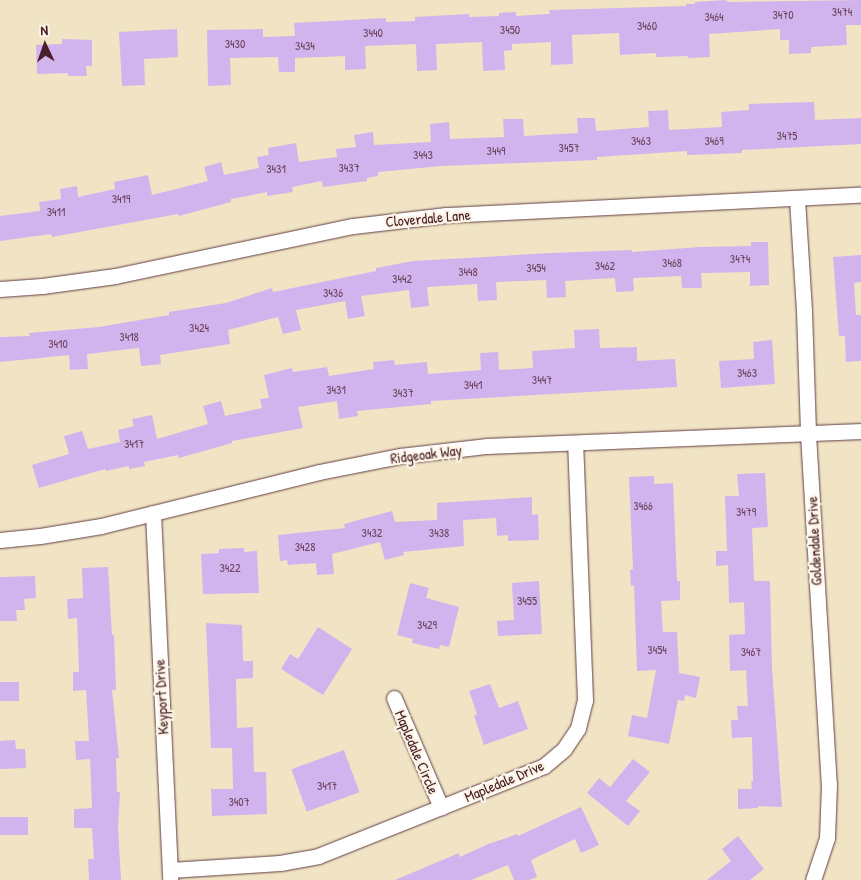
<!DOCTYPE html>
<style>
body{margin:0}
#map{position:relative;width:861px;height:880px;overflow:hidden;background:#f0e4c5;font-family:"Patrick Hand",sans-serif}
div>[style]{position:absolute}
.building>*{inset:0;background:#d1b4ee;transform-origin:0 0}
.roads{filter:drop-shadow(0 0 1px #633d42) drop-shadow(0 0 1px #633d42)}
.minor>*{height:15px;margin:-7.5px;padding:0 7.5px;transform-origin:7.5px;border-radius:7.5px;background:#fff}
span{translate:-50% -50%;white-space:nowrap;text-align:center;line-height:1.15;-webkit-text-stroke:4.5px #fcf5e5;paint-order:stroke}
.number-label{font-size:12px;color:#6c445c}
.number-label span{-webkit-text-stroke-width:0}
.street-label{font-size:15px;color:#4a1f2b}
.north{position:absolute;left:20px;top:20px;width:50px;height:50px;-webkit-text-stroke:4px #fcf5e5;paint-order:stroke;rotate:357deg;font-size:14px;font-weight:700;line-height:20px;text-align:center;color:#4a1f2b}
.north::after{content:'';display:block;margin:auto;width:18px;height:22px;background:#4a1f2b;clip-path:polygon(50% 0,100% 100%,50% 72%,0 100%)}
</style>
<div id="map">
<div class="building">
<i style="clip-path:polygon(726px 0,728px 2px,861px 0,861px 25px,846px 25px,847px 45px,811px 47px,811px 53px,789px 54px,789px 40px,780px 40px,780px 29px,709px 34px,710px 57px,688px 58px,688px 56px,656px 57px,656px 53px,620px 55px,619px 33px,572px 35px,573px 64px,551px 65px,551px 42px,512px 44px,512px 50px,504px 51px,505px 70px,483px 71px,482px 42px,436px 44px,437px 70px,417px 71px,416px 44px,365px 46px,366px 69px,345px 70px,345px 56px,295px 58px,295px 72px,279px 72px,278px 57px,230px 58px,231px 85px,208px 86px,207px 30px,263px 29px,263px 37px,295px 36px,294px 23px,386px 18px,386px 22px,415px 21px,415px 17px,469px 14px,469px 17px,499px 16px,499px 13px,516px 12px,516px 16px,550px 14px,549px 10px,686px 6px,686px 4px,695px 4px,695px 2px)"></i>
<i style="clip-path:polygon(177px 29px,178px 57px,144px 59px,145px 85px,122px 86px,119px 32px)"></i>
<i style="clip-path:polygon(62px 39px,92px 40px,92px 66px,86px 66px,87px 76px,68px 76px,68px 73px,37px 74px,36px 45px,62px 44px)"></i>
<i style="clip-path:polygon(814px 102px,815px 120px,861px 118px,861px 144px,742px 150px,742px 153px,687px 155px,687px 151px,597px 157px,597px 160px,441px 166px,378px 172px,378px 176px,367px 178px,367px 181px,323px 187px,322px 181px,292px 187px,293px 192px,267px 196px,267px 192px,231px 199px,231px 202px,179px 216px,178px 214px,52px 237px,51px 234px,0 241px,0 216px,40px 211px,39px 202px,61px 199px,60px 189px,77px 186px,78px 197px,115px 189px,114px 182px,148px 175px,152px 195px,208px 181px,204px 167px,221px 162px,224px 175px,259px 168px,257px 157px,269px 155px,268px 148px,296px 143px,299px 162px,337px 157px,336px 149px,356px 147px,354px 135px,373px 132px,374px 145px,431px 142px,430px 124px,449px 122px,450px 139px,504px 137px,503px 119px,523px 119px,524px 136px,578px 133px,577px 118px,595px 118px,596px 131px,649px 127px,648px 111px,668px 110px,669px 130px,722px 127px,721px 112px,749px 110px,749px 104px)"></i>
<i style="clip-path:polygon(751px 242px,768px 242px,769px 285px,750px 286px,750px 272px,701px 273px,702px 288px,682px 288px,681px 276px,633px 278px,634px 291px,616px 292px,615px 278px,565px 281px,566px 297px,547px 298px,546px 280px,496px 282px,497px 300px,478px 301px,477px 284px,427px 287px,429px 306px,411px 308px,409px 290px,361px 296px,365px 316px,348px 319px,345px 301px,296px 310px,301px 330px,283px 334px,278px 317px,228px 330px,230px 344px,160px 355px,161px 364px,141px 366px,139px 348px,87px 354px,88px 369px,70px 370px,69px 355px,0 362px,0 337px,30px 336px,29px 333px,99px 327px,169px 315px,169px 312px,226px 303px,272px 288px,273px 292px,376px 271px,376px 268px,413px 261px,551px 253px,632px 250px,632px 252px,700px 247px,751px 246px)"></i>
<i style="clip-path:polygon(861px 255px,861px 282px,854px 283px,856px 315px,861px 315px,861px 361px,846px 362px,845px 336px,839px 336px,833px 257px)"></i>
<i style="clip-path:polygon(599px 329px,600px 348px,637px 347px,637px 361px,675px 359px,677px 387px,431px 401px,431px 404px,357px 411px,358px 416px,339px 419px,337px 401px,298px 407px,303px 428px,232px 441px,232px 443px,179px 458px,178px 455px,144px 462px,145px 466px,129px 469px,129px 466px,106px 471px,105px 469px,39px 488px,32px 465px,69px 454px,64px 436px,82px 431px,88px 449px,120px 442px,118px 430px,134px 426px,132px 419px,152px 415px,157px 439px,208px 424px,203px 406px,221px 401px,225px 416px,262px 408px,260px 399px,269px 398px,264px 375px,292px 368px,293px 372px,327px 367px,329px 376px,374px 369px,373px 362px,394px 360px,395px 365px,427px 362px,428px 374px,481px 370px,480px 353px,498px 352px,499px 370px,533px 368px,532px 351px,575px 348px,574px 330px)"></i>
<i style="clip-path:polygon(772px 340px,775px 384px,721px 388px,719px 361px,754px 359px,753px 342px)"></i>
<i style="clip-path:polygon(765px 473px,768px 527px,752px 528px,754px 581px,770px 581px,772px 668px,782px 807px,758px 806px,758px 808px,738px 809px,738px 789px,752px 789px,751px 781px,753px 781px,752px 737px,732px 738px,731px 720px,738px 720px,737px 706px,748px 706px,746px 670px,730px 671px,729px 635px,745px 634px,744px 602px,729px 603px,728px 565px,716px 566px,716px 551px,727px 551px,725px 496px,739px 496px,737px 474px)"></i>
<i style="clip-path:polygon(654px 476px,654px 484px,673px 483px,677px 581px,680px 581px,680px 600px,661px 601px,663px 632px,677px 632px,679px 673px,700px 677px,696px 698px,685px 695px,684px 701px,678px 700px,669px 744px,628px 736px,632px 715px,647px 718px,656px 670px,637px 671px,634px 585px,631px 586px,630px 570px,633px 569px,629px 477px)"></i>
<i style="clip-path:polygon(532px 497px,532px 515px,538px 514px,539px 540px,508px 541px,508px 535px,497px 536px,496px 518px,463px 520px,464px 546px,403px 552px,404px 555px,385px 560px,380px 542px,332px 554px,334px 574px,317px 575px,316px 563px,288px 565px,287px 560px,280px 561px,278px 535px,345px 528px,344px 524px,392px 511px,395px 522px,437px 520px,437px 503px)"></i>
<i style="clip-path:polygon(244px 548px,244px 552px,257px 551px,259px 593px,203px 594px,201px 554px,219px 553px,219px 549px)"></i>
<i style="clip-path:polygon(108px 567px,112px 635px,114px 635px,116px 690px,112px 690px,119px 758px,116px 758px,117px 792px,120px 792px,118px 827px,121px 880px,89px 880px,88px 859px,94px 859px,92px 828px,74px 828px,74px 809px,92px 808px,90px 759px,76px 760px,75px 741px,89px 741px,86px 690px,73px 691px,73px 672px,79px 672px,77px 618px,68px 619px,67px 599px,83px 598px,82px 568px)"></i>
<i style="clip-path:polygon(35px 576px,36px 598px,24px 599px,25px 610px,16px 610px,17px 621px,0 621px,0 577px)"></i>
<i style="clip-path:polygon(539px 581px,542px 634px,498px 636px,497px 621px,514px 620px,512px 583px)"></i>
<i style="clip-path:polygon(410px 583px,429px 588px,426px 598px,459px 607px,449px 647px,440px 645px,439px 649px,412px 643px,413px 639px,397px 635px)"></i>
<i style="clip-path:polygon(206px 623px,242px 625px,243px 661px,253px 661px,253px 678px,236px 679px,237px 728px,253px 727px,254px 772px,266px 772px,267px 814px,212px 816px,211px 789px,233px 789px,232px 748px,211px 748px)"></i>
<i style="clip-path:polygon(318px 627px,352px 649px,323px 695px,281px 669px,290px 654px,298px 659px)"></i>
<i style="left:0;top:682px;width:19px;height:19px"></i>
<i style="clip-path:polygon(490px 684px,499px 708px,518px 701px,528px 729px,484px 745px,474px 716px,477px 714px,469px 691px)"></i>
<i style="clip-path:polygon(15px 740px,16px 749px,25px 749px,26px 768px,0 769px,0 741px)"></i>
<i style="left:344px;top:750px;width:45px;height:56px;rotate:70deg"></i>
<i style="clip-path:polygon(633px 759px,650px 772px,626px 801px,640px 811px,628px 826px,587px 793px,599px 778px,610px 787px)"></i>
<i style="clip-path:polygon(581px 807px,599px 845px,581px 853px,575px 839px,531px 860px,537px 877px,529px 880px,514px 880px,508px 865px,471px 880px,395px 880px,459px 853px,460px 857px,488px 844px,518px 834px,518px 836px)"></i>
<i style="left:0;top:817px;width:28px;height:18px"></i>
<i style="clip-path:polygon(738px 836px,764px 869px,750px 880px,707px 880px,731px 861px,722px 849px)"></i>
</div>
<div class="roads">
<div class="minor">
<i style="left:797px;top:199px;width:112px;rotate:86.4deg"></i>
<i style="left:804px;top:311px;width:123px;rotate:88.1deg"></i>
<i style="left:808px;top:434px;width:351px;rotate:86.6deg"></i>
<i style="left:829px;top:784px;width:54px;rotate:92.1deg"></i>
<i style="left:827px;top:838px;width:44px;rotate:108.4deg"></i>
<i style="left:0;top:289px;width:42px;rotate:-4.1deg"></i>
<i style="left:42px;top:286px;width:74px;rotate:-7.8deg"></i>
<i style="left:115px;top:276px;width:243px;rotate:-11.9deg"></i>
<i style="left:353px;top:226px;width:94px;rotate:-6.7deg"></i>
<i style="left:446px;top:215px;width:415px;rotate:-2.8deg"></i>
<i style="left:153px;top:513px;width:366px;rotate:87.3deg"></i>
<i style="left:0;top:540px;width:40px;rotate:-5.7deg"></i>
<i style="left:40px;top:536px;width:62px;rotate:-9.3deg"></i>
<i style="left:101px;top:526px;width:225px;rotate:-13.9deg"></i>
<i style="left:319px;top:472px;width:83px;rotate:-11.2deg"></i>
<i style="left:400px;top:456px;width:88px;rotate:-6.6deg"></i>
<i style="left:487px;top:446px;width:374px;rotate:-2.3deg"></i>
<i style="left:394px;top:698px;width:119px;rotate:66.7deg"></i>
<i style="left:170px;top:870px;width:110px;rotate:-3.6deg"></i>
<i style="left:280px;top:863px;width:39px;rotate:-10deg"></i>
<i style="left:318px;top:856px;width:243px;rotate:-21.7deg"></i>
<i style="left:544px;top:766px;width:26px;rotate:-40deg"></i>
<i style="left:564px;top:749px;width:25px;rotate:-56deg"></i>
<i style="left:578px;top:728px;width:29px;rotate:-76deg"></i>
<i style="left:585px;top:700px;width:257px;rotate:-92.2deg"></i>
</div>
</div>
<div class="number-label">
<span style="left:842px;top:12px">3474</span>
<span style="left:783px;top:15px">3470</span>
<span style="left:714px;top:17px">3464</span>
<span style="left:647px;top:26px">3460</span>
<span style="left:510px;top:30px">3450</span>
<span style="left:373px;top:33px">3440</span>
<span style="left:235px;top:44px">3430</span>
<span style="left:305px;top:46px">3434</span>
<span style="left:787px;top:136px">3475</span>
<span style="left:641px;top:141px">3463</span>
<span style="left:714px;top:141px">3469</span>
<span style="left:569px;top:148px">3457</span>
<span style="left:496px;top:151px">3449</span>
<span style="left:423px;top:155px">3443</span>
<span style="left:349px;top:168px">3437</span>
<span style="left:276px;top:169px">3431</span>
<span style="left:121px;top:199px">3419</span>
<span style="left:56px;top:212px">3411</span>
<span style="left:740px;top:259px">3474</span>
<span style="left:672px;top:263px">3468</span>
<span style="left:605px;top:266px">3462</span>
<span style="left:536px;top:268px">3454</span>
<span style="left:468px;top:272px">3448</span>
<span style="left:402px;top:279px">3442</span>
<span style="left:333px;top:293px">3436</span>
<span style="left:199px;top:328px">3424</span>
<span style="left:129px;top:337px">3418</span>
<span style="left:58px;top:344px">3410</span>
<span style="left:747px;top:373px">3463</span>
<span style="left:542px;top:380px">3447</span>
<span style="left:473px;top:385px">3441</span>
<span style="left:336px;top:390px">3431</span>
<span style="left:403px;top:393px">3437</span>
<span style="left:134px;top:444px">3417</span>
<span style="left:643px;top:506px">3466</span>
<span style="left:746px;top:512px">3479</span>
<span style="left:372px;top:533px">3432</span>
<span style="left:439px;top:533px">3438</span>
<span style="left:305px;top:547px">3428</span>
<span style="left:230px;top:568px">3422</span>
<span style="left:527px;top:601px">3455</span>
<span style="left:427px;top:625px">3429</span>
<span style="left:657px;top:650px">3454</span>
<span style="left:751px;top:652px">3467</span>
<span style="left:327px;top:786px">3417</span>
<span style="left:239px;top:802px">3407</span>
</div>
<div class="street-label">
<span style="left:428px;top:218px;rotate:-5deg">Cloverdale Lane</span>
<span style="left:426px;top:454px;rotate:-7deg">Ridgeoak Way</span>
<span style="left:814px;top:541px;rotate:-93deg">Goldendale Drive</span>
<span style="left:161px;top:697px;rotate:-93deg">Keyport Drive</span>
<span style="left:417px;top:752px;rotate:67deg">Mapledale Circle</span>
<span style="left:504px;top:781px;rotate:-23deg">Mapledale Drive</span>
</div>
<div class="north">N</div>
</div>
